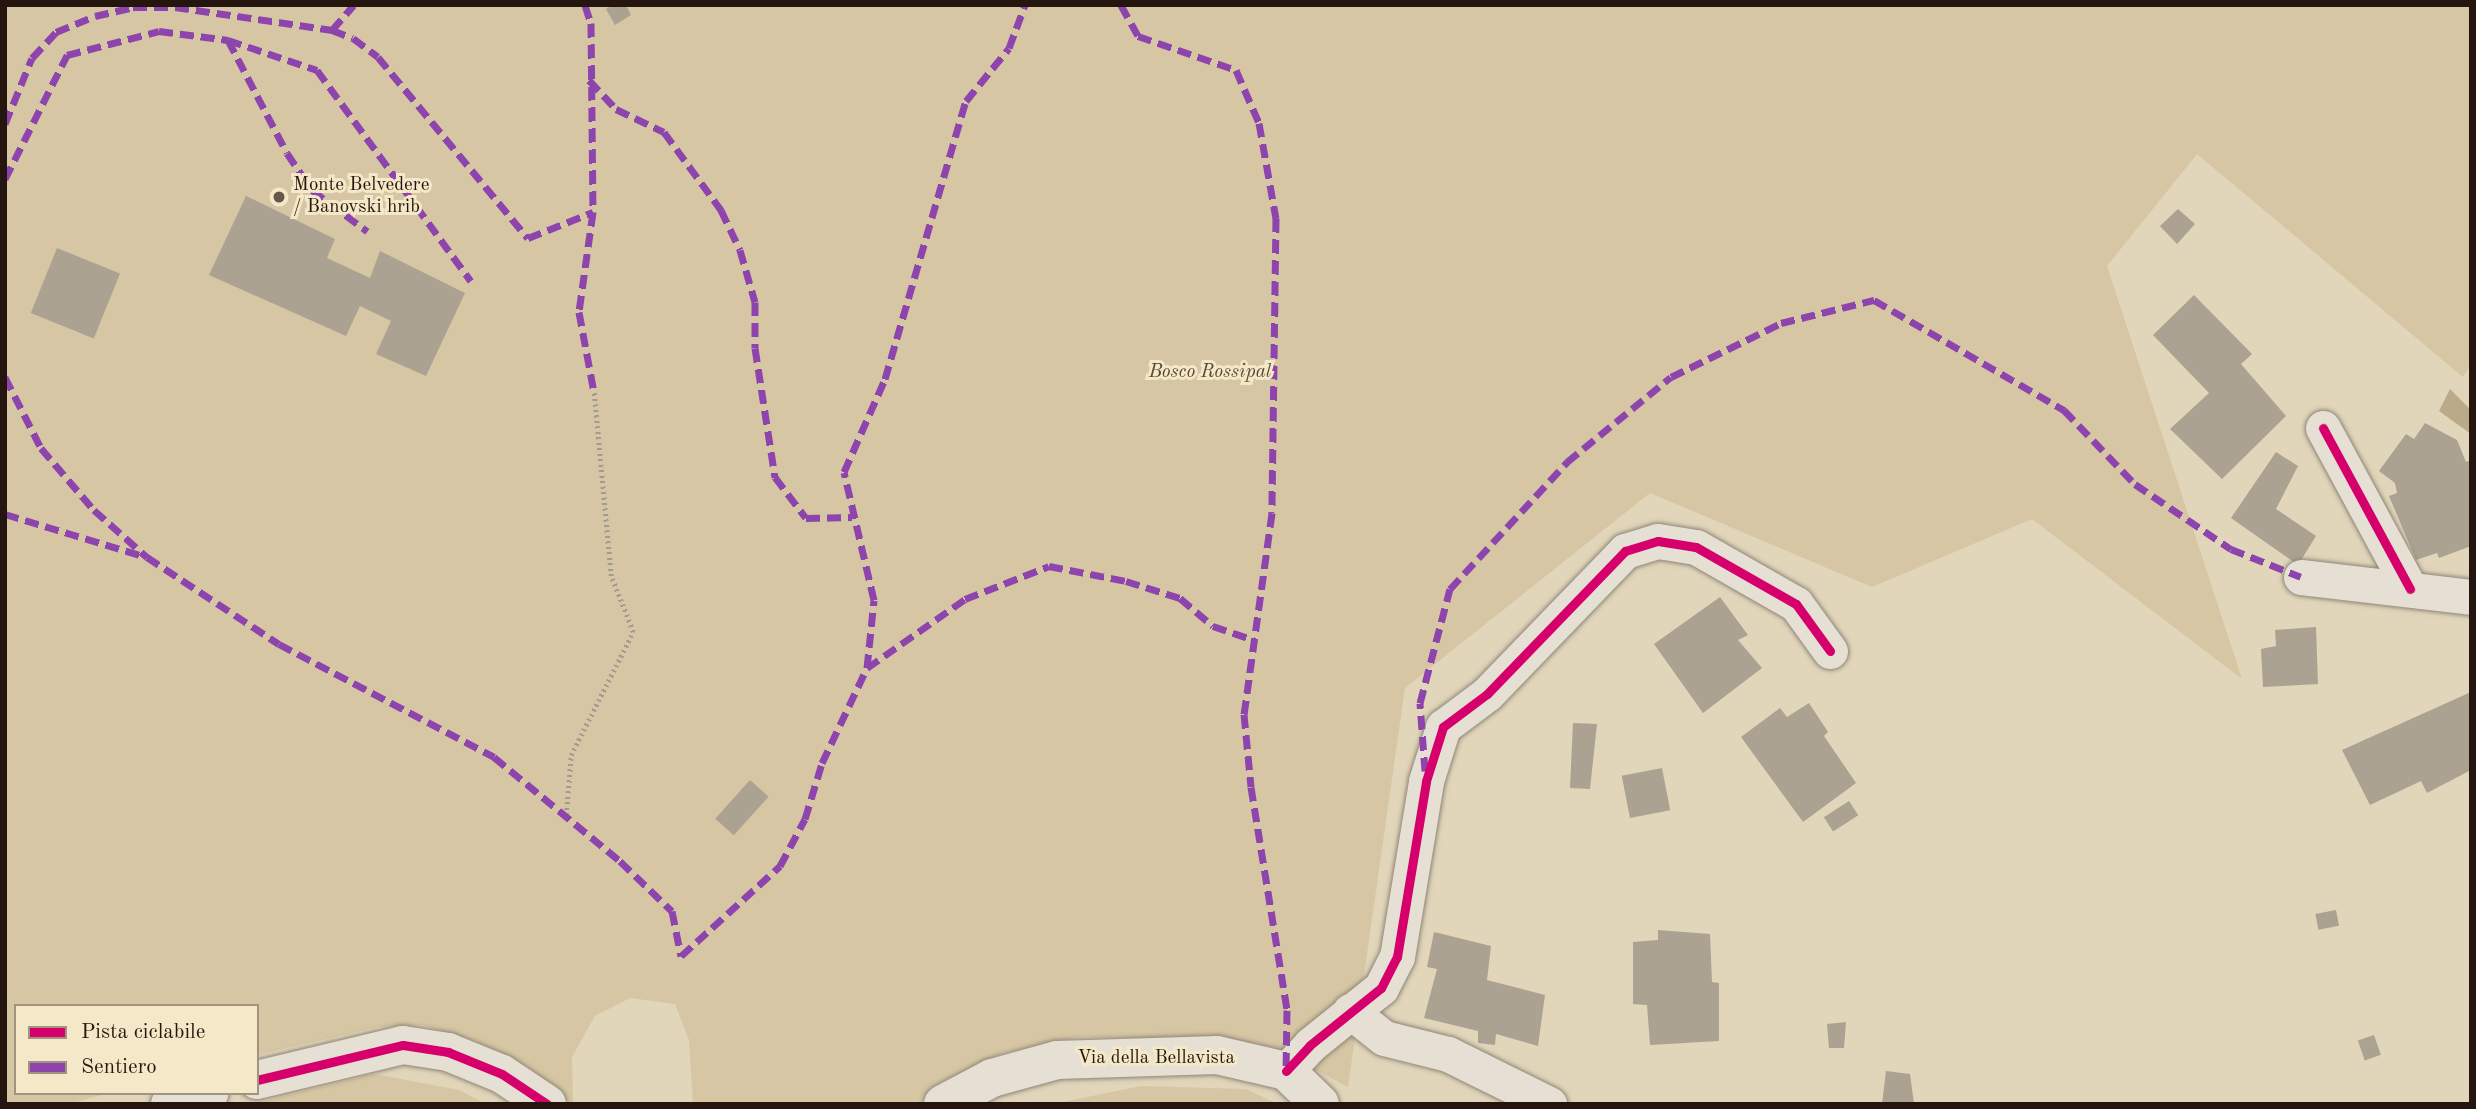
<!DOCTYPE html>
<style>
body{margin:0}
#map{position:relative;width:2476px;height:1109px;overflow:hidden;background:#e1d5ba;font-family:"Old Standard TT",serif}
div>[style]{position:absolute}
.green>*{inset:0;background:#d6c6a3}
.water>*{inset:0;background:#bbaa8a}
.building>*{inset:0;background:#aba291;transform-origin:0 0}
.path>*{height:4.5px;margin-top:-2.25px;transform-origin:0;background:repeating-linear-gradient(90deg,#a19b90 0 2px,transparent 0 5.5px)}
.roads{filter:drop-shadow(0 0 2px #8f8677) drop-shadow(0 0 2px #8f8677)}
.street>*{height:35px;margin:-17.5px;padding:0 17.5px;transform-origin:17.5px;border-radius:17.5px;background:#e5e0d3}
.secondary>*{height:38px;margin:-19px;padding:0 19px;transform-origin:19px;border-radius:19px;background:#e5e0d3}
.quiet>*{height:7px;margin-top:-3.5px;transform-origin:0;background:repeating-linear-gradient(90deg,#8e44ad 0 14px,transparent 0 21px)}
.cycleway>*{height:9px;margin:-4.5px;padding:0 4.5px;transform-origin:4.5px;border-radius:4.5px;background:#d6006c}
.dots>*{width:19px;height:19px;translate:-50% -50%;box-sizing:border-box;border:4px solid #f5e8c8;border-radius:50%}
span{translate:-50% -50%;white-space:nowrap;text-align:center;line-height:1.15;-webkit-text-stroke:6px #f5e8c8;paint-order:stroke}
.poi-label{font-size:19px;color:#24160e}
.left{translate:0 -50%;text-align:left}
.park-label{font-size:19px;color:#574735;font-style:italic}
.street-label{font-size:19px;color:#24160e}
.frame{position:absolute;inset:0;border:7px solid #24160e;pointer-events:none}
.legend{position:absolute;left:14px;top:1004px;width:245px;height:91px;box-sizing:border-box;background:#f5e8c8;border:2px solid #a1947e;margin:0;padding:9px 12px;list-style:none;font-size:21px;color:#24160e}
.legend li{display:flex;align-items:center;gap:14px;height:35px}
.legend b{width:35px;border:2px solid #a1947e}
</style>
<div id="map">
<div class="green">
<i style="clip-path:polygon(5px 5px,2471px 5px,2471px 364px,2463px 377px,2197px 154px,2107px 266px,2242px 679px,2032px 519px,1872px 587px,1650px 493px,1405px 688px,1348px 1087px,1273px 1047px,1224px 1039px,1079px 1037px,1003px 1053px,935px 1085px,919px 1104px,693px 1104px,689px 1040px,675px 1004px,630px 998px,595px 1016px,572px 1057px,573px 1104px,476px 1041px,422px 1025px,378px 1027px,257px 1055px,257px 1006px,16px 1006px,16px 1093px,108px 1093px,69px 1104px,5px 1104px)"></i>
<i style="clip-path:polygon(374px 1074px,459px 1090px,486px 1104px,253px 1104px)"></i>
<i style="clip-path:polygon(1141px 1086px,1246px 1089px,1277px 1104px,1053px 1104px)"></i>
</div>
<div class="water">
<i style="clip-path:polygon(2450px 389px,2471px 410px,2471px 434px,2439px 411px)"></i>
</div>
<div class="building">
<i style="clip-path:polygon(613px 5px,626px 5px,631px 15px,615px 25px,606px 9px)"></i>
<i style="clip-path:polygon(246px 196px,335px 239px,327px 258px,370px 278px,380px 251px,465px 293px,426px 376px,376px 354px,391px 321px,360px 306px,346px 336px,209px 275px)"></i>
<i style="clip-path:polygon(2178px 209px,2195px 224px,2177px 244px,2160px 226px)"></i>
<i style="left:57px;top:248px;width:68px;height:70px;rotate:22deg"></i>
<i style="clip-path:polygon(2194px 295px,2252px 354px,2241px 364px,2286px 416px,2222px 479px,2170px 429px,2209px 393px,2153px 335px)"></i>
<i style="clip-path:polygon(2425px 423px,2457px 440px,2466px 462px,2471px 460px,2471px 546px,2439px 558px,2437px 553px,2416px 560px,2389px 496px,2397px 493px,2395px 483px,2379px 471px,2406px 434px,2414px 439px)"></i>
<i style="clip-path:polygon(2276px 452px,2298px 466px,2276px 509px,2316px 536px,2298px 565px,2231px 518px)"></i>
<i style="clip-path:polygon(1720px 597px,1748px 635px,1738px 640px,1762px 668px,1703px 713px,1654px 644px)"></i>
<i style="clip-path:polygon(2316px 627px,2318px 684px,2263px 687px,2261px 649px,2276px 646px,2275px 630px)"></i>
<i style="clip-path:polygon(2471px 692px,2471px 770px,2427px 793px,2421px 781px,2370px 805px,2342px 750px)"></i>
<i style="clip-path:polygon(1809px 703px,1828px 732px,1824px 736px,1856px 783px,1803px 822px,1741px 737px,1780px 708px,1787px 717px)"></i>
<i style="clip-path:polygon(1573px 723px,1597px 724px,1590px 789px,1570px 788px)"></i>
<i style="left:1662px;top:768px;width:43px;height:41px;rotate:79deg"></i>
<i style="left:750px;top:780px;width:25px;height:52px;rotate:42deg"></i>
<i style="left:1849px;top:801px;width:17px;height:30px;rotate:57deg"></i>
<i style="left:2336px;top:910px;width:16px;height:21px;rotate:79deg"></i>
<i style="clip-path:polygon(1658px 930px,1710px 934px,1712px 982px,1719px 983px,1719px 1041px,1650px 1045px,1647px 1005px,1633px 1004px,1633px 942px,1658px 940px)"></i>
<i style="clip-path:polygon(1434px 932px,1491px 946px,1487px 980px,1545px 995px,1538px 1046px,1496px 1034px,1495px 1045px,1478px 1043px,1478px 1031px,1424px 1018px,1437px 969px,1427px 967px)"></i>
<i style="clip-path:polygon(1846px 1022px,1844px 1048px,1829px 1048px,1827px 1024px)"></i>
<i style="left:2374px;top:1035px;width:21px;height:17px;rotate:71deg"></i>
<i style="clip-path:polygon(1886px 1071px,1910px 1074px,1914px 1104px,1882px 1104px)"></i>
</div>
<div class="path">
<i style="left:566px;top:815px;width:60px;rotate:-85.2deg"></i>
<i style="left:571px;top:755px;width:138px;rotate:-63.2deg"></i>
<i style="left:633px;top:632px;width:60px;rotate:-111.4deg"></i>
<i style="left:611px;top:576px;width:185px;rotate:-95.3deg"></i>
</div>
<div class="roads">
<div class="street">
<i style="left:2323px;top:428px;width:183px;rotate:61.6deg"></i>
<i style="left:2301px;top:577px;width:171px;rotate:6.7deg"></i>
<i style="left:1350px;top:1011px;width:43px;rotate:38.5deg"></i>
<i style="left:1384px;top:1038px;width:66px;rotate:14deg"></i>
<i style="left:1448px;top:1054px;width:113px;rotate:26.3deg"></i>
<i style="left:1286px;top:1071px;width:35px;rotate:-47deg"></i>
<i style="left:1310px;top:1045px;width:91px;rotate:-38.8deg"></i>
<i style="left:1381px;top:988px;width:35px;rotate:-63deg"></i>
<i style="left:1397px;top:957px;width:178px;rotate:-80.6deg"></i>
<i style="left:1426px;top:781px;width:57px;rotate:-72.5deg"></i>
<i style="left:1443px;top:727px;width:55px;rotate:-36.9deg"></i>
<i style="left:1487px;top:694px;width:199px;rotate:-46deg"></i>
<i style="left:1625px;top:551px;width:34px;rotate:-17deg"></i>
<i style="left:1658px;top:541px;width:38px;rotate:9deg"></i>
<i style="left:1696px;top:547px;width:115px;rotate:29.7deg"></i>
<i style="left:1796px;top:604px;width:58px;rotate:54.1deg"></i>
</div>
<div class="secondary">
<i style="left:257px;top:1080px;width:150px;rotate:-13.5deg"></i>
<i style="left:403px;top:1045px;width:46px;rotate:8.8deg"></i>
<i style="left:448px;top:1052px;width:58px;rotate:22.2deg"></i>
<i style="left:502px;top:1074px;width:54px;rotate:33.7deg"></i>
<i style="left:170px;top:1104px;width:41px;rotate:-15.8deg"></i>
<i style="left:943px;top:1104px;width:55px;rotate:-28deg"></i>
<i style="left:992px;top:1078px;width:67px;rotate:-15.5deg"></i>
<i style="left:1057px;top:1060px;width:160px;rotate:-1.8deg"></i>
<i style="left:1217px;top:1055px;width:71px;rotate:13.1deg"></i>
<i style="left:1286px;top:1071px;width:47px;rotate:44.1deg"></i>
</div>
</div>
<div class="quiet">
<i style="left:585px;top:5px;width:19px;rotate:72deg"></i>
<i style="left:591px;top:23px;width:189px;rotate:89.4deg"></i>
<i style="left:593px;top:212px;width:101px;rotate:98deg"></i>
<i style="left:579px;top:312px;width:81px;rotate:79.4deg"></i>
<i style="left:1121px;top:5px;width:35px;rotate:61deg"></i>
<i style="left:1138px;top:36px;width:104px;rotate:19.1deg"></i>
<i style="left:1236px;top:70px;width:58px;rotate:66.5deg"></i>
<i style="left:1259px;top:123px;width:97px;rotate:79.9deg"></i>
<i style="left:1276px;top:218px;width:295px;rotate:90.8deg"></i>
<i style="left:1272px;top:513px;width:203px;rotate:97.9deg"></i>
<i style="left:1244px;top:714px;width:73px;rotate:84.5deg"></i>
<i style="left:1251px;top:787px;width:226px;rotate:80.8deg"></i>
<i style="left:1287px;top:1010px;width:61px;rotate:90.9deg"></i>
<i style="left:332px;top:30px;width:33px;rotate:-49deg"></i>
<i style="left:228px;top:40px;width:127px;rotate:62.4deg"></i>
<i style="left:287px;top:153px;width:45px;rotate:56deg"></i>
<i style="left:312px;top:190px;width:69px;rotate:36.7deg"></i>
<i style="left:589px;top:80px;width:40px;rotate:47deg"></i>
<i style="left:616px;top:109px;width:53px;rotate:25.6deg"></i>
<i style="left:664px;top:132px;width:97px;rotate:53.8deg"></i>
<i style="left:721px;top:210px;width:44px;rotate:64.6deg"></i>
<i style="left:740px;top:250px;width:54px;rotate:73.9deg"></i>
<i style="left:755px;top:302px;width:46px;rotate:90deg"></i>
<i style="left:755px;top:348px;width:131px;rotate:81.2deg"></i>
<i style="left:775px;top:477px;width:51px;rotate:52.9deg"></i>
<i style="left:806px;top:518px;width:46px;rotate:-1.2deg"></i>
<i style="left:5px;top:124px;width:71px;rotate:-67.8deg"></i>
<i style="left:32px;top:58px;width:35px;rotate:-47deg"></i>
<i style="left:56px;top:32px;width:42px;rotate:-22.3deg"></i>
<i style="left:95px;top:16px;width:39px;rotate:-13deg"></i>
<i style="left:133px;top:7px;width:42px"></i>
<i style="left:175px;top:7px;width:159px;rotate:8.3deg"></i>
<i style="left:332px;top:30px;width:22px;rotate:21deg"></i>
<i style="left:353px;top:38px;width:31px;rotate:37deg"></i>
<i style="left:378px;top:57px;width:235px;rotate:50.4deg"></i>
<i style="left:528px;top:238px;width:70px;rotate:-21.8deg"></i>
<i style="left:5px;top:179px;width:139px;rotate:-63.4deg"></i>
<i style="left:67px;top:55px;width:95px;rotate:-14.6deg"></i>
<i style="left:159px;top:31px;width:70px;rotate:7.4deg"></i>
<i style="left:228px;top:40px;width:94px;rotate:18.6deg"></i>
<i style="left:317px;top:70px;width:261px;rotate:53.9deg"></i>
<i style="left:5px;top:377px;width:80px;rotate:63.1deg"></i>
<i style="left:41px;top:448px;width:82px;rotate:49.5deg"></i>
<i style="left:94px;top:510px;width:71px;rotate:41.6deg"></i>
<i style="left:147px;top:557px;width:158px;rotate:33.4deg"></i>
<i style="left:279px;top:644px;width:243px;rotate:27.7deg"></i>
<i style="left:494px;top:757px;width:163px;rotate:39.5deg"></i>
<i style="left:620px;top:861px;width:72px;rotate:43.9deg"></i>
<i style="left:672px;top:911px;width:46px;rotate:78.7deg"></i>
<i style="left:5px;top:514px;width:144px;rotate:16.9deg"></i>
<i style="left:867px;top:668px;width:68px;rotate:-84.1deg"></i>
<i style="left:874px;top:600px;width:131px;rotate:-103.2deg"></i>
<i style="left:844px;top:472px;width:102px;rotate:-66.2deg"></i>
<i style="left:885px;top:379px;width:290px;rotate:-73.8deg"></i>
<i style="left:966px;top:101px;width:68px;rotate:-50.9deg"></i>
<i style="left:1009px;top:48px;width:46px;rotate:-69.6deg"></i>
<i style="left:1425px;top:771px;width:68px;rotate:-94.2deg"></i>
<i style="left:1420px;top:703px;width:118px;rotate:-75.3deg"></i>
<i style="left:1450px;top:589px;width:173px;rotate:-47.3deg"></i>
<i style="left:1567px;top:462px;width:134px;rotate:-39.3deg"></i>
<i style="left:1671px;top:377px;width:123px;rotate:-26.1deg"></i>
<i style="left:1781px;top:323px;width:96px;rotate:-13.9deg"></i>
<i style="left:1874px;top:300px;width:220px;rotate:30.1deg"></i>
<i style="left:2064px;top:410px;width:103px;rotate:46.2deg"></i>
<i style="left:2135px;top:484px;width:116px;rotate:34.1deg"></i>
<i style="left:2231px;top:549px;width:75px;rotate:21.8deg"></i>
<i style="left:681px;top:956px;width:134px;rotate:-42.3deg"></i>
<i style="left:780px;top:866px;width:53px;rotate:-62deg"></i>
<i style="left:805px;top:819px;width:59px;rotate:-73.1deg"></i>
<i style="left:822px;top:763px;width:105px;rotate:-64.7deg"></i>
<i style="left:867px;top:668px;width:120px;rotate:-35.1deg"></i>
<i style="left:965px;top:599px;width:90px;rotate:-21.4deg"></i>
<i style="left:1049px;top:566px;width:78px;rotate:11deg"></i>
<i style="left:1126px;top:581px;width:57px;rotate:17.5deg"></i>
<i style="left:1180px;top:598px;width:43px;rotate:40.3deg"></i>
<i style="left:1213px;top:626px;width:43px;rotate:18.9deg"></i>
</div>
<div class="cycleway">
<i style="left:2323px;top:428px;width:183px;rotate:61.6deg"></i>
<i style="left:1286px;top:1071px;width:35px;rotate:-47deg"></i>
<i style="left:1310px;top:1045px;width:91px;rotate:-38.8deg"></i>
<i style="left:1381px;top:988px;width:35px;rotate:-63deg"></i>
<i style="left:1397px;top:957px;width:178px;rotate:-80.6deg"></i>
<i style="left:1426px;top:781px;width:57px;rotate:-72.5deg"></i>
<i style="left:1443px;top:727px;width:55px;rotate:-36.9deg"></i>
<i style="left:1487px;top:694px;width:199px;rotate:-46deg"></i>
<i style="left:1625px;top:551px;width:34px;rotate:-17deg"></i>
<i style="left:1658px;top:541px;width:38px;rotate:9deg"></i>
<i style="left:1696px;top:547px;width:115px;rotate:29.7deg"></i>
<i style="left:1796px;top:604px;width:58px;rotate:54.1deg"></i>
<i style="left:257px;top:1080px;width:150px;rotate:-13.5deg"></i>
<i style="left:403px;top:1045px;width:46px;rotate:8.8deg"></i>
<i style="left:448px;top:1052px;width:58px;rotate:22.2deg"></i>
<i style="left:502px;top:1074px;width:54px;rotate:33.7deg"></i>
</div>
<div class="dots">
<i style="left:279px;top:197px;background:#66594a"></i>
</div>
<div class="poi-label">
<span class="left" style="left:293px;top:197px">Monte Belvedere<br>/ Banovski hrib</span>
</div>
<div class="park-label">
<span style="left:1210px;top:373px">Bosco Rossipal</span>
</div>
<div class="street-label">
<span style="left:1156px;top:1059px">Via della Bellavista</span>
</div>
<div class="frame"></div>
<ul class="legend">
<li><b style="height:9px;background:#d6006c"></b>Pista ciclabile</li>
<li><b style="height:9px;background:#8e44ad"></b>Sentiero</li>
</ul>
</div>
